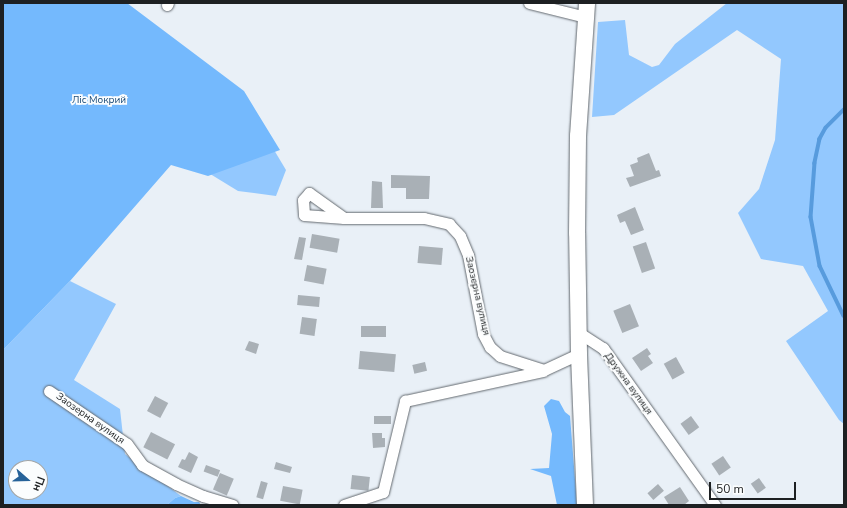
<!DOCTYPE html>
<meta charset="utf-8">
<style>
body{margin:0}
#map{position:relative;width:847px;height:508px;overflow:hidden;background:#e9f0f7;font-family:"Nunito Sans",sans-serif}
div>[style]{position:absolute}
.green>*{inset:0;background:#93c8fe}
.forest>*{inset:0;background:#74b9fd}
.stream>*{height:3.5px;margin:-1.75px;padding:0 1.75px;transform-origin:1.75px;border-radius:1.75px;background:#579bdd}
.building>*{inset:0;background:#a9b0b6;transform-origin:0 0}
.roads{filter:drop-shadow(0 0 1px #63696f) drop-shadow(0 0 1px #63696f)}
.minor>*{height:11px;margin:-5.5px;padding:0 5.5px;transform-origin:5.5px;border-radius:5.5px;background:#fff}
.secondary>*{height:16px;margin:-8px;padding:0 8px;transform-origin:8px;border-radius:8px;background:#fff}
span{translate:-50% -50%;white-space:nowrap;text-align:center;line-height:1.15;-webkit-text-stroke:3.5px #fbfdfe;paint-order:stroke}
.park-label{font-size:10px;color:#1c4c78}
.street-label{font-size:10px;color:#1d2022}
.frame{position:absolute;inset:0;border:4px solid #1d2022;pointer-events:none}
.north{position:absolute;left:8px;top:460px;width:40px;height:40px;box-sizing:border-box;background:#fbfdfe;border:1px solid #a2a5a6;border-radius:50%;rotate:110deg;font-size:11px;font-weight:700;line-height:16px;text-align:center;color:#1d2022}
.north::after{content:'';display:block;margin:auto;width:14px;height:18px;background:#266299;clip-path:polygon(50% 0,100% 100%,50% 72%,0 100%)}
.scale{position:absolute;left:709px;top:482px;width:87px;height:18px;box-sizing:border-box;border:2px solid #1d2022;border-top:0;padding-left:5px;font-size:12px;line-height:14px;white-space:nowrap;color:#1d2022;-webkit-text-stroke:3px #fbfdfe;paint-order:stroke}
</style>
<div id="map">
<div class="green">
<i style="clip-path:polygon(727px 3px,844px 3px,844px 424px,839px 420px,786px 341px,828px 311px,803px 266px,761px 259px,738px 213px,759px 189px,775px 140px,781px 59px,737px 30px,614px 115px,592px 117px,598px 22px,625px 20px,629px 55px,652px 67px,659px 65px,675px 44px)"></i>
<i style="clip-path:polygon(249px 108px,286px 170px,276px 196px,238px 191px,171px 150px)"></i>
<i style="clip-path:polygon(evenodd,70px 281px,116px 304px,74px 380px,120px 409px,125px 454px,181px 496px,175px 498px,167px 505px,3px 505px,3px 350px,70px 281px,16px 468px,40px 468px,40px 492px,16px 492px,16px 468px)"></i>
</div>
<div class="forest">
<i style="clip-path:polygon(3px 3px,127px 3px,244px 91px,280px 150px,208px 176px,171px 165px,70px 281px,3px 350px)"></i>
<i style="clip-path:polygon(551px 399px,559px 401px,565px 412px,570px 416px,577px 505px,557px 505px,551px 476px,530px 469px,549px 468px,552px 434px,544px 406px)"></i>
<i style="clip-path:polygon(181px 496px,194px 502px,199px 502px,201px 505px,167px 505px,175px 498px)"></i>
</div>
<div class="stream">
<i style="left:844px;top:110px;width:25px;rotate:135deg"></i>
<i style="left:826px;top:128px;width:13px;rotate:119deg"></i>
<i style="left:820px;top:139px;width:25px;rotate:102deg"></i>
<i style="left:815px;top:163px;width:54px;rotate:94.2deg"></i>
<i style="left:811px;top:217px;width:50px;rotate:79.6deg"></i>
<i style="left:820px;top:266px;width:55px;rotate:64.4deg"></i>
</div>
<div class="building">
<i style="clip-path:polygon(649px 153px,656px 171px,659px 170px,661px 176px,630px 187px,626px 178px,634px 176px,630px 165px,638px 162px,637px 158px)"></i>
<i style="clip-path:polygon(391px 175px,430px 176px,429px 199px,406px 199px,406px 188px,391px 188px)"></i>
<i style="clip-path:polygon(372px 181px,382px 182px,383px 208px,371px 208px)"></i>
<i style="clip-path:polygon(635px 207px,644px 230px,631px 235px,625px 221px,620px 223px,617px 215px)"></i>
<i style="left:312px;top:234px;width:28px;height:14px;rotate:10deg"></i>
<i style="clip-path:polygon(299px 237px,306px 238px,302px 260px,294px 259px)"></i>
<i style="left:646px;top:242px;width:28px;height:14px;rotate:71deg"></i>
<i style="left:419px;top:246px;width:24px;height:17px;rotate:5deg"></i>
<i style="left:307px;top:265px;width:20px;height:16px;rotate:11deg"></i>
<i style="left:298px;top:295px;width:22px;height:10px;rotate:5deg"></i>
<i style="left:630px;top:304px;width:24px;height:18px;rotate:68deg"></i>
<i style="left:302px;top:317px;width:15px;height:17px;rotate:8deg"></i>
<i style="left:361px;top:326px;width:25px;height:11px"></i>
<i style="clip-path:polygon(249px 341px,259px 344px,256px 354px,245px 350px)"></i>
<i style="clip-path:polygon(647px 348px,651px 354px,648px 356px,653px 363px,641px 371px,632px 358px)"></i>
<i style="left:360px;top:351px;width:36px;height:18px;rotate:5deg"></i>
<i style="left:676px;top:357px;width:18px;height:14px;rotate:61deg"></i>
<i style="left:425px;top:362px;width:9px;height:13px;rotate:77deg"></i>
<i style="left:155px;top:396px;width:15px;height:17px;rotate:28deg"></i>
<i style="left:374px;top:416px;width:17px;height:8px"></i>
<i style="left:691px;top:416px;width:14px;height:13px;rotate:54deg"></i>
<i style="left:151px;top:432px;width:27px;height:17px;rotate:27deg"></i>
<i style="clip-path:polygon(372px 433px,382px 433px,382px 438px,385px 438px,385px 447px,373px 448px)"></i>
<i style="clip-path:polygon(189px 452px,198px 457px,191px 473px,178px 467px,182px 459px,185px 460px)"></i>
<i style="left:723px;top:456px;width:14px;height:14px;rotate:56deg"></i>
<i style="clip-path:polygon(276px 462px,292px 467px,290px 473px,274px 469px)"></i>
<i style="left:206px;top:465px;width:15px;height:7px;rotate:20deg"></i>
<i style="left:220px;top:473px;width:15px;height:18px;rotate:23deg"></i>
<i style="left:352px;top:475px;width:18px;height:14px;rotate:6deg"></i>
<i style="left:759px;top:478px;width:12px;height:10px;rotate:55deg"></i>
<i style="left:261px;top:481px;width:7px;height:17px;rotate:16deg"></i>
<i style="left:658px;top:484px;width:9px;height:14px;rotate:49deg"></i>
<i style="left:283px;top:486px;width:20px;height:15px;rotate:11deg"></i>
<i style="clip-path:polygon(680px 487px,689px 501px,684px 505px,669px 505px,664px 497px)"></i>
</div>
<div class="roads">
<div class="minor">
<i style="left:529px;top:3px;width:59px;rotate:13.8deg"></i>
<i style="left:167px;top:5px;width:2px;rotate:-63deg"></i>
<i style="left:344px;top:218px;width:43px;rotate:-144.5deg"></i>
<i style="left:309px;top:193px;width:9px;rotate:131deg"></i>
<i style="left:303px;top:200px;width:15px;rotate:86deg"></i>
<i style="left:304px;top:215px;width:40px;rotate:4.3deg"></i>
<i style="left:344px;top:218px;width:80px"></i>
<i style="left:424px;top:218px;width:26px;rotate:13deg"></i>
<i style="left:449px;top:224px;width:16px;rotate:47deg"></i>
<i style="left:460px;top:236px;width:21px;rotate:67deg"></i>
<i style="left:468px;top:255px;width:80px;rotate:79.2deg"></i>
<i style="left:483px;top:334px;width:15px;rotate:62deg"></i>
<i style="left:490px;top:347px;width:13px;rotate:42deg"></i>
<i style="left:500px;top:356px;width:46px;rotate:17.7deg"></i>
<i style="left:544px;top:370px;width:38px;rotate:-25deg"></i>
<i style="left:578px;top:332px;width:30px;rotate:33deg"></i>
<i style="left:603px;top:348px;width:193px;rotate:54.5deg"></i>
<i style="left:49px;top:391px;width:94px;rotate:34.2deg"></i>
<i style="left:127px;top:444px;width:26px;rotate:54deg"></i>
<i style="left:142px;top:465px;width:39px;rotate:29deg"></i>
<i style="left:176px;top:484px;width:30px;rotate:24deg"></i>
<i style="left:203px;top:496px;width:31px;rotate:17deg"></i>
<i style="left:344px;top:505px;width:41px;rotate:-18.4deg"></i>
<i style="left:383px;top:492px;width:94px;rotate:-76.4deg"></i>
<i style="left:405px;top:401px;width:141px;rotate:-12.3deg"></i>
</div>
<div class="secondary">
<i style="left:585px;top:505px;width:151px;rotate:-92.3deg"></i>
<i style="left:579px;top:354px;width:121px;rotate:-90.9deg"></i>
<i style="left:577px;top:233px;width:97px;rotate:-89.4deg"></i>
<i style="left:578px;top:136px;width:133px;rotate:-86.1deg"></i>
</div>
</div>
<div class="park-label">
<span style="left:99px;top:101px">Ліс Мокрий</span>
</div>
<div class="street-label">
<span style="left:477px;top:296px;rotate:77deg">Заозерна вулиця</span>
<span style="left:628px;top:384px;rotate:54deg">Дружна вулиця</span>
<span style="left:90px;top:419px;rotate:35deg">Заозерна вулиця</span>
</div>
<div class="frame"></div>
<div class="north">Пн</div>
<div class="scale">50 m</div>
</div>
